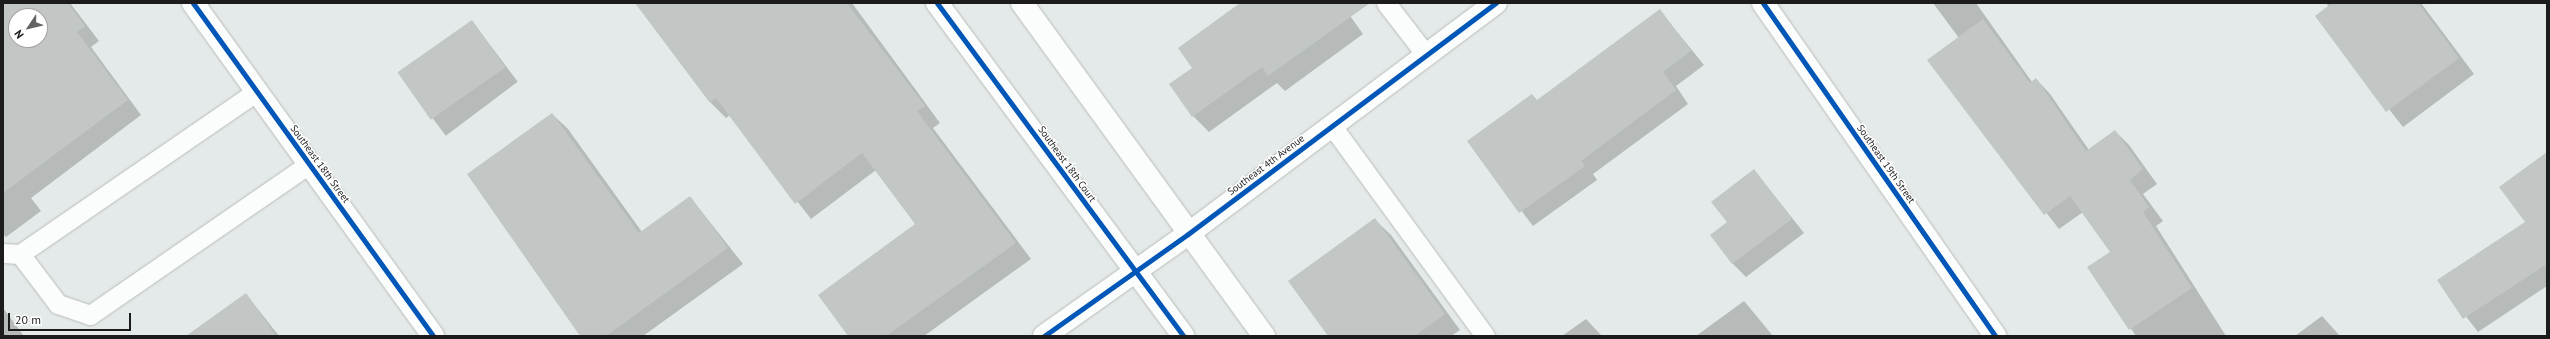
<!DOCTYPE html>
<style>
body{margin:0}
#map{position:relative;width:2550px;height:339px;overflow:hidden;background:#e4eae9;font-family:"PT Sans",sans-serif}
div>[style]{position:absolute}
.shadow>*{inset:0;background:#0003;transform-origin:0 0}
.building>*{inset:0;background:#c2c7c5;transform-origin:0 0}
.roads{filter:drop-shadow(0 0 1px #b9bcbb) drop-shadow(0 0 1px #b9bcbb)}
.service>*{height:19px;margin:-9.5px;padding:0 9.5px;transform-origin:9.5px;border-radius:9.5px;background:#fbfcfc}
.minor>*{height:22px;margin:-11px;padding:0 11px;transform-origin:11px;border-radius:11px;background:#fbfcfc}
.cycleway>*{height:5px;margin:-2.5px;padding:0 2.5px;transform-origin:2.5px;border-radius:2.5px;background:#0057b8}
span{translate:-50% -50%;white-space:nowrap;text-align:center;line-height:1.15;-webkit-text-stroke:3px #fff;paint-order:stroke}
.street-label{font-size:10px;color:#1c1c1c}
.frame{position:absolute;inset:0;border:4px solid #1c1c1c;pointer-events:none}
.north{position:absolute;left:8px;top:8px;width:40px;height:40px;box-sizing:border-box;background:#fff;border:1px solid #a4a4a4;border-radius:50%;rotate:235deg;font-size:11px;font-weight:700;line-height:16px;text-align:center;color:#1c1c1c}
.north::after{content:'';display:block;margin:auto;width:14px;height:18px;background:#626464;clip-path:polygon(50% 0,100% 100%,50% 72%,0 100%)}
.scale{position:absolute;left:8px;top:313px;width:123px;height:18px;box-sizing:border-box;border:2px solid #1c1c1c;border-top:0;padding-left:5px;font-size:12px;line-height:14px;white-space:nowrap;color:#1c1c1c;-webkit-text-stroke:3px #fff;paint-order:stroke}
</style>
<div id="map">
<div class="shadow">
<i style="clip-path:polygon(evenodd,3px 3px,70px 3px,99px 41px,91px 47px,141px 115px,31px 198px,41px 211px,6px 237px,3px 234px,3px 3px,16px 16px,40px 16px,40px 40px,16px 40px,16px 16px)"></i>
<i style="clip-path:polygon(636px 3px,852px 3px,940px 123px,933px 128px,1031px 259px,924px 336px,850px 336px,916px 225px,876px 170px,811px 219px,730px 115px,726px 118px,710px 102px)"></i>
<i style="clip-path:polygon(1242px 3px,1341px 3px,1363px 34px,1285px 91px,1277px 83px,1209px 132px,1193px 116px,1193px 69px)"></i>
<i style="clip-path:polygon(1933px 3px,1976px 3px,2032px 82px,2036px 79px,2050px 94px,2089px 150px,2115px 131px,2129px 145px,2157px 184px,2143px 194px,2163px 221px,2156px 226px,2226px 336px,2136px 336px,2089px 267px,2112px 252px,2083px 212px,2059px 229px,1928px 60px,1959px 38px)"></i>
<i style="clip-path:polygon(2326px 3px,2421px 3px,2474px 74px,2403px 127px,2316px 16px,2329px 7px)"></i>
<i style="clip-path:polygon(1660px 11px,1704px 65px,1676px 86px,1688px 104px,1593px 174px,1597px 180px,1533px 226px,1468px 141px,1532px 95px,1538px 101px)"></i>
<i style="left:472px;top:21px;width:76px;height:90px;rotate:53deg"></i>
<i style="clip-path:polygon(552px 114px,568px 129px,642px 232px,690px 197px,743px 264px,643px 336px,581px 336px)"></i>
<i style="clip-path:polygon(2547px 154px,2547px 286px,2478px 332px,2438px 280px,2526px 222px)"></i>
<i style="clip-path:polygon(1754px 170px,1804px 233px,1746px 277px,1732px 263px,1728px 223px)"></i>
<i style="clip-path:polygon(1375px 220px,1391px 235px,1460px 330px,1451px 336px,1329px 336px)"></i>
<i style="clip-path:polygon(246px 294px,279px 336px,187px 336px)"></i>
<i style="clip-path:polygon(1744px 301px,1773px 336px,1696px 336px)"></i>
<i style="clip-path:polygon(3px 308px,24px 336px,3px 336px)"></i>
<i style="clip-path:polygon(2322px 316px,2340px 336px,2295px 336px)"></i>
<i style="clip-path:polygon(1586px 319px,1602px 336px,1562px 336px)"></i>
</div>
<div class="building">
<i style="clip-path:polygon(evenodd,3px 3px,68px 3px,85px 26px,77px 32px,128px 100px,3px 193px,3px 3px,16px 16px,40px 16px,40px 40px,16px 40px,16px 16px)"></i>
<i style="clip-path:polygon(635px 3px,847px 3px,925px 106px,917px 111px,1016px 243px,886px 336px,848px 336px,818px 295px,915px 224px,862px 153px,795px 204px,716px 98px,710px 103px)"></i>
<i style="clip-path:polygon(1240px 3px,1370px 3px,1268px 76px,1262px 67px,1192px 117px,1169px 84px,1192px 68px,1178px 48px)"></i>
<i style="clip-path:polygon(2332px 3px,2418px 3px,2459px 58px,2386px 112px,2315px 16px)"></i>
<i style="clip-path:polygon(1660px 9px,1691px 51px,1663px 72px,1676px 90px,1581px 161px,1585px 166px,1519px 213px,1467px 141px,1532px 94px,1537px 100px)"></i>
<i style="clip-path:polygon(1983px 19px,2030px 83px,2036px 78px,2086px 151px,2115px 130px,2143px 169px,2130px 180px,2149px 207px,2143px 212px,2192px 288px,2129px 330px,2087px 267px,2110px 252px,2070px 196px,2044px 215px,1927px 60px)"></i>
<i style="left:472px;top:20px;width:58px;height:91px;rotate:55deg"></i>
<i style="clip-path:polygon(552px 113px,639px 233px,690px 196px,728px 248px,606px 336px,580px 336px,467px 174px)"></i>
<i style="clip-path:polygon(2547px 152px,2547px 264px,2463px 319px,2437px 280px,2525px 222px,2499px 187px)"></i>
<i style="clip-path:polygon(1754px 169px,1792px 219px,1732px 264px,1710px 235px,1727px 222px,1711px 202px)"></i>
<i style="clip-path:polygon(1375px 218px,1445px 314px,1415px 336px,1328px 336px,1288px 281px)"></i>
<i style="clip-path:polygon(246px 293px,276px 336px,186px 336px)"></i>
</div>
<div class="roads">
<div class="service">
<i style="left:1386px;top:3px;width:66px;rotate:52.4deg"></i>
<i style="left:1332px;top:126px;width:260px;rotate:53.9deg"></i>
<i style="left:3px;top:253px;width:17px;rotate:3deg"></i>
<i style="left:20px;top:254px;width:288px;rotate:-34.5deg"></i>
<i style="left:20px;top:254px;width:63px;rotate:52.8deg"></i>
<i style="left:58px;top:304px;width:34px;rotate:19deg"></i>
<i style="left:90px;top:315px;width:266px;rotate:-34.6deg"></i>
</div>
<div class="minor">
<i style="left:193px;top:3px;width:410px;rotate:54.2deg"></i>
<i style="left:937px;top:3px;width:414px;rotate:53.5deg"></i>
<i style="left:1022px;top:3px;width:412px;rotate:54deg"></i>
<i style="left:1763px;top:3px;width:406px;rotate:55.1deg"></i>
<i style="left:1044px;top:336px;width:176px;rotate:-35.3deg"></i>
<i style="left:1188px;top:234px;width:385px;rotate:-36.9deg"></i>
</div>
</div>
<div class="cycleway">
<i style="left:193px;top:3px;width:410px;rotate:54.2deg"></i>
<i style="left:937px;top:3px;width:414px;rotate:53.5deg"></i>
<i style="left:1763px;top:3px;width:406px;rotate:55.1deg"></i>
<i style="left:1044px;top:336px;width:176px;rotate:-35.3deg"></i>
<i style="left:1188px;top:234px;width:385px;rotate:-36.9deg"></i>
</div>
<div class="street-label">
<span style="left:320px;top:164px;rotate:54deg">Southeast 18th Street</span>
<span style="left:1067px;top:164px;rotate:54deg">Southeast 18th Court</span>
<span style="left:1886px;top:164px;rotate:55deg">Southeast 19th Street</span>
<span style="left:1266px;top:165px;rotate:-37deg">Southeast 4th Avenue</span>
</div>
<div class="frame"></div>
<div class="north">N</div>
<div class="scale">20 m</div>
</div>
